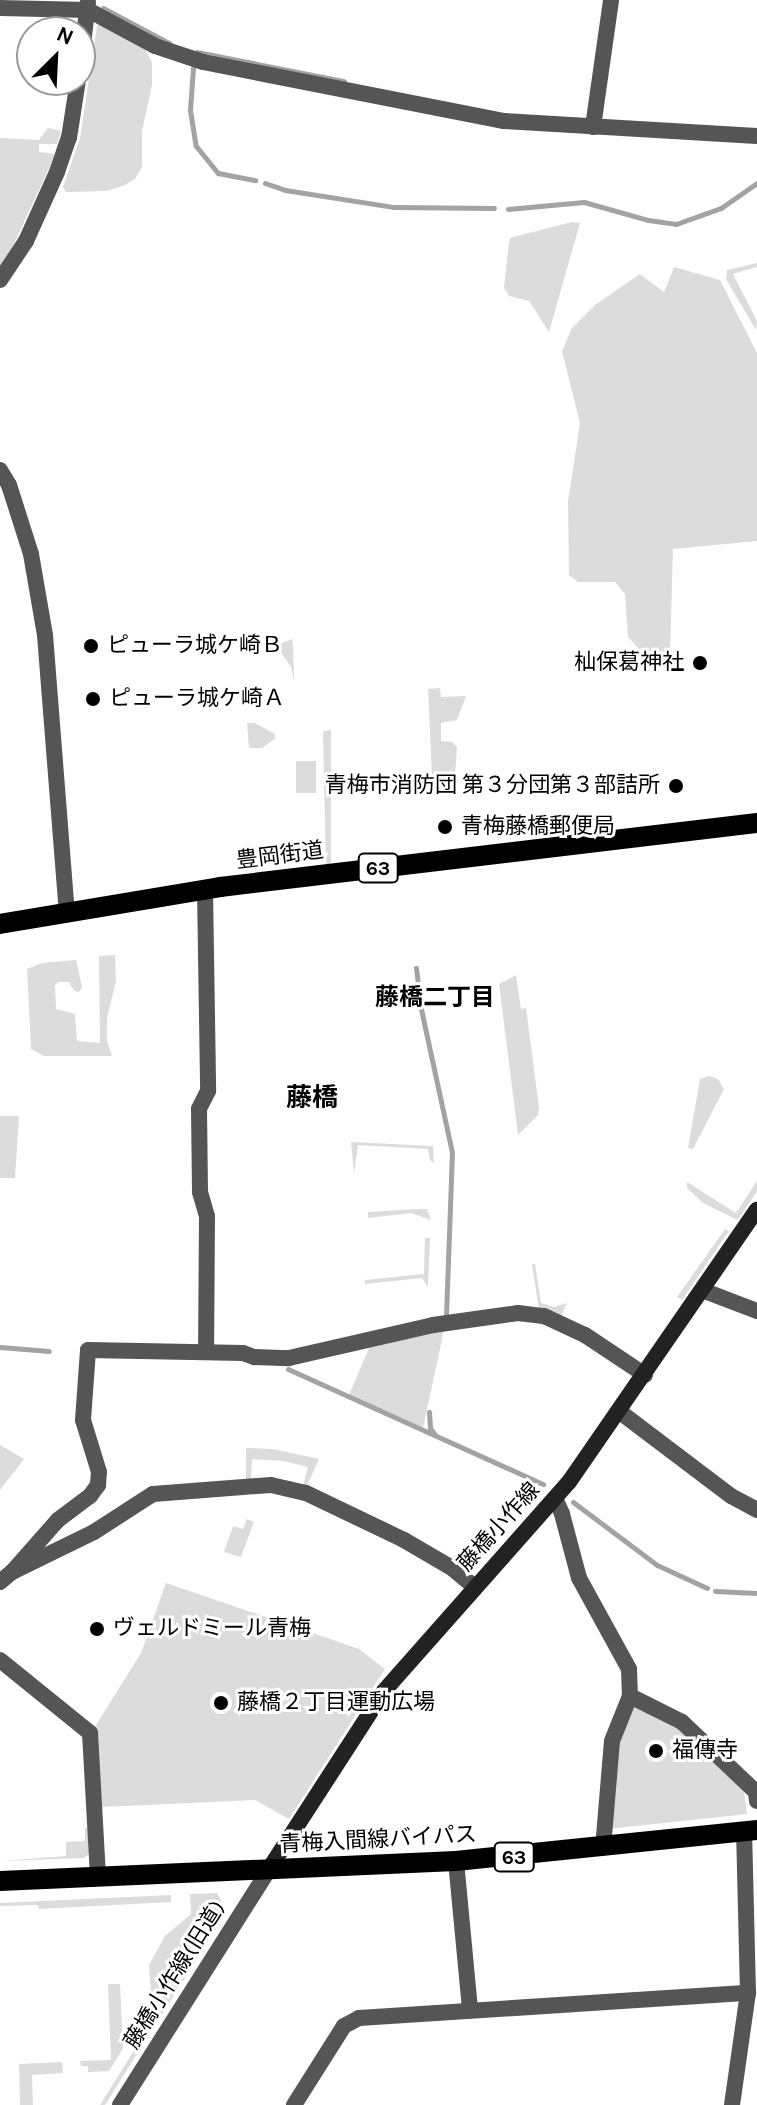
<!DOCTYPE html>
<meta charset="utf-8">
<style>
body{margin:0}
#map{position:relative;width:757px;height:2105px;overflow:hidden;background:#fff;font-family:Karla,"Noto Sans JP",sans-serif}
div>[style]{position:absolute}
.green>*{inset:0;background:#dcdcdc;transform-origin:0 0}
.stream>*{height:5px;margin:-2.5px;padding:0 2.5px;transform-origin:2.5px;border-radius:2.5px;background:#a3a3a3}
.minor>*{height:16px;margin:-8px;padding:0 8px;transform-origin:8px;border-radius:8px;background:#555}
.tertiary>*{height:16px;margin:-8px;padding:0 8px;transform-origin:8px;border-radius:8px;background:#555}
.secondary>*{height:16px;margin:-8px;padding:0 8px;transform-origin:8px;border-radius:8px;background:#222}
.primary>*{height:20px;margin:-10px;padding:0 10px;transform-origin:10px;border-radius:10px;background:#000}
.dots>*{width:22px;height:22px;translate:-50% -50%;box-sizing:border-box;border:4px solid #fff;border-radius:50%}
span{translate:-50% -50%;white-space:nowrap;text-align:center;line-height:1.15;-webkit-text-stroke:6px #fff;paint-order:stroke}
.shield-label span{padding:2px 6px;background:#fff;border:2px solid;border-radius:6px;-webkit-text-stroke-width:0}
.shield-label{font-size:20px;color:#000;font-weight:700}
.poi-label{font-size:22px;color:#000}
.left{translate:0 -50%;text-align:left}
.right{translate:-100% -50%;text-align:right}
.street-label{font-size:22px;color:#000}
.neighbourhood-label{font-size:24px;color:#000;font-weight:700}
.quarter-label{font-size:26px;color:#000;font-weight:700}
.north{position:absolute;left:16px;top:16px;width:80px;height:80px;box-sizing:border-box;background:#fff;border:2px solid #999;border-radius:50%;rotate:24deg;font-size:22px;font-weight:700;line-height:32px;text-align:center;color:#000}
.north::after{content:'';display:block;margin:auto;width:28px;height:36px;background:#000;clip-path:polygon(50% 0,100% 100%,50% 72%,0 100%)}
</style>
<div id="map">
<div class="green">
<i style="clip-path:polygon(100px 24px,144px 48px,152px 62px,152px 85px,142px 131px,142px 167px,135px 179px,125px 185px,107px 191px,66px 192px,63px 187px,80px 138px,97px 26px)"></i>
<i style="clip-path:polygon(48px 128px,61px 131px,57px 144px,39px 144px,39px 152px,55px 154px,50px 166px,13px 246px,0 265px,0 138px,39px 140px)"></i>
<i style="clip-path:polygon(572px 222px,580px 223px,549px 332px,529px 301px,509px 296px,504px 288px,509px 242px,510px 238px)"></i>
<i style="clip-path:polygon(757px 263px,757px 267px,733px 274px,757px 321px,756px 330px,726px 279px,727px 270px)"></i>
<i style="clip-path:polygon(674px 267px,720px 280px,757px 353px,757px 541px,673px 549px,670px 653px,653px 653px,639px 649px,628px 637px,625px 594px,615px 582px,578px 582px,569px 575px,568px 502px,580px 423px,562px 351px,572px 328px,595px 305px,640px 274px,664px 292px)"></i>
<i style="clip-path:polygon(292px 639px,293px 645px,294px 681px,291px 667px,280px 651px,280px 644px)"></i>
<i style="clip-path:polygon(440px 688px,441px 697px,466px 696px,457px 720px,441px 723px,441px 741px,452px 742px,457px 747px,455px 776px,432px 777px,428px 689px)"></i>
<i style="clip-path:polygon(247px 723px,255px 723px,275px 734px,275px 739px,262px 748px,249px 748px)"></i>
<i style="clip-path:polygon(331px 730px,331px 865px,326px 865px,323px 731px)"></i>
<i style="left:316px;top:761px;width:32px;height:20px;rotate:90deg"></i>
<i style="clip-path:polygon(115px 955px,116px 981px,107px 1018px,107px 1041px,112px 1056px,44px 1056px,31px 1049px,27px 969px,42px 963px,76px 960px,82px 987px,79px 992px,74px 991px,69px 982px,58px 982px,55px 986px,56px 1009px,75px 1014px,77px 1041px,100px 1043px,99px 956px)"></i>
<i style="clip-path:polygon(516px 975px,521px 1009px,526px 1008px,539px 1108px,538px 1115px,518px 1135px,499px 984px)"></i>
<i style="clip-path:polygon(709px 1076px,718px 1079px,724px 1089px,693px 1149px,688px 1148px,700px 1079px)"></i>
<i style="clip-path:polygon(0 1116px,19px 1116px,15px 1178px,0 1178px)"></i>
<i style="clip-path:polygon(351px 1142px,433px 1146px,434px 1163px,430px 1160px,428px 1149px,358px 1145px,354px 1174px)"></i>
<i style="clip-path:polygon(757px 1181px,757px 1191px,738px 1220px,703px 1203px,687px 1188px,687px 1182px,736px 1213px)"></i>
<i style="clip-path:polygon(418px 1209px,427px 1209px,431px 1220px,411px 1213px,368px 1218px,368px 1212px)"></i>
<i style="clip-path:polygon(725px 1229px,729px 1231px,682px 1300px,677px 1297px)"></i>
<i style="clip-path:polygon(425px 1238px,430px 1238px,428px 1287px,422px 1278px,365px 1284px,365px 1280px,424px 1274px)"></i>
<i style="clip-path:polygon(532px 1264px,535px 1264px,541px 1303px,554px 1307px,567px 1303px,560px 1318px,539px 1310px)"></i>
<i style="clip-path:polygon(444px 1330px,423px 1428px,349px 1395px,369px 1348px)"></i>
<i style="clip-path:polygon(0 1445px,24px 1459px,0 1490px)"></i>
<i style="clip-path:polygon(246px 1448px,273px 1449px,319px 1459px,306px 1488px,303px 1486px,308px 1467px,283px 1461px,252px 1459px,251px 1481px,246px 1481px)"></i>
<i style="clip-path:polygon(247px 1519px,254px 1522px,241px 1557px,224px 1552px,233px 1526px,243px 1529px)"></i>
<i style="clip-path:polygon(166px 1583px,359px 1649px,385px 1669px,289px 1819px,255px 1800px,102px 1807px,96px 1725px,141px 1653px)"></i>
<i style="clip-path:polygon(636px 1702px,679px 1728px,744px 1792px,747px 1814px,608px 1829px,619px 1743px)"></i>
<i style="clip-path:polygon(85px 1828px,89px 1828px,90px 1853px,84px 1858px,0 1861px,66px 1856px,66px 1842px,85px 1841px)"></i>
<i style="clip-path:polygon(217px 1893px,227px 1911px,105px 2105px,100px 2105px,153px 2020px,149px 1965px,165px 1936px,191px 1914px,190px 1894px)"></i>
<i style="clip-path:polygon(171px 1895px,171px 1902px,39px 1909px,38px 1905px,0 1906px,0 1903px)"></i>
<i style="clip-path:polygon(108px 1984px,120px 1984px,123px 2048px,109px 2071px,88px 2072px,88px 2066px,81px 2066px,80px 2061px,111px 2060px)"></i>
<i style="clip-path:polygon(62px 2062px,63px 2073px,32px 2075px,33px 2105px,43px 2105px,20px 2105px,19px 2064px)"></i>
</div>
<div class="stream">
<i style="left:103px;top:8px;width:75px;rotate:27.9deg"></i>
<i style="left:197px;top:52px;width:150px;rotate:11.2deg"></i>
<i style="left:193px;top:68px;width:42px;rotate:94.1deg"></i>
<i style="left:190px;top:110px;width:36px;rotate:81deg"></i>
<i style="left:196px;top:146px;width:35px;rotate:51deg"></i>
<i style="left:218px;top:173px;width:38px;rotate:11deg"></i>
<i style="left:265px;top:183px;width:21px;rotate:19deg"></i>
<i style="left:285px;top:190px;width:109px;rotate:8.9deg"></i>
<i style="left:393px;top:207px;width:101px;rotate:0.6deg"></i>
<i style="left:508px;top:209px;width:76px;rotate:-5.3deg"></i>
<i style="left:584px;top:202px;width:66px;rotate:15.7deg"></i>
<i style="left:648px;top:220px;width:28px;rotate:8deg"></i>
<i style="left:676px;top:224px;width:48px;rotate:-19.6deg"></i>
<i style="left:721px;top:208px;width:44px;rotate:-34.8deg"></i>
<i style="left:416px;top:968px;width:41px;rotate:83deg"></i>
<i style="left:421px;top:1009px;width:146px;rotate:77.8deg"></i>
<i style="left:452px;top:1152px;width:163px;rotate:92.1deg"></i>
<i style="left:0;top:1347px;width:49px;rotate:4.7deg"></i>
<i style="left:288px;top:1369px;width:280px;rotate:24.3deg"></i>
<i style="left:429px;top:1412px;width:16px;rotate:86deg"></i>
<i style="left:430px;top:1428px;width:9px;rotate:54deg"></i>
<i style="left:573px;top:1502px;width:105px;rotate:36.9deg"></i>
<i style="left:657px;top:1565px;width:55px;rotate:24.7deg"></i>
<i style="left:715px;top:1591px;width:42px;rotate:2.7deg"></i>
</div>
<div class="minor">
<i style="left:0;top:8px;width:88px;rotate:1.3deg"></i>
<i style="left:88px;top:10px;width:76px;rotate:28.2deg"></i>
<i style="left:155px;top:46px;width:51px;rotate:18.4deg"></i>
<i style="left:203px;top:62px;width:307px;rotate:11.1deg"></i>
<i style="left:504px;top:121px;width:253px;rotate:3.4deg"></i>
<i style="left:80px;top:70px;width:68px;rotate:-83.3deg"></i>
<i style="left:593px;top:127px;width:128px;rotate:-81.9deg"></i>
<i style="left:0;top:280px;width:47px;rotate:-56.3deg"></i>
<i style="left:26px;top:241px;width:76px;rotate:-65.8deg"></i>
<i style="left:57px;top:172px;width:36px;rotate:-71deg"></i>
<i style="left:69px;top:138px;width:59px;rotate:-81.2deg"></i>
<i style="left:0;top:470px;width:17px;rotate:59deg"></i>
<i style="left:9px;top:485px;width:72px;rotate:72.3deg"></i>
<i style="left:31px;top:554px;width:82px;rotate:80.2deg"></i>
<i style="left:45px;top:635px;width:279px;rotate:85.5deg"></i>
<i style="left:205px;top:890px;width:201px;rotate:89.1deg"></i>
<i style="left:208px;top:1091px;width:20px;rotate:117deg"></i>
<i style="left:199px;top:1109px;width:83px;rotate:89.3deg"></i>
<i style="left:200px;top:1192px;width:25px;rotate:74deg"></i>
<i style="left:207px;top:1216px;width:136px;rotate:90.4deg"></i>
<i style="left:702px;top:1290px;width:59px;rotate:20.9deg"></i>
<i style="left:620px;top:1412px;width:139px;rotate:37.1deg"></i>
<i style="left:731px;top:1496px;width:30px;rotate:28deg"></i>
<i style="left:555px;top:1498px;width:17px;rotate:66deg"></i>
<i style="left:562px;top:1514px;width:66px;rotate:75.1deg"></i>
<i style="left:579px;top:1578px;width:104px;rotate:61.2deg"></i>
<i style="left:629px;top:1669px;width:27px;rotate:88deg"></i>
<i style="left:630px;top:1696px;width:48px;rotate:111.8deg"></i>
<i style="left:612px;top:1741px;width:107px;rotate:94.8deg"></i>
<i style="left:12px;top:1572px;width:69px;rotate:-48.5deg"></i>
<i style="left:58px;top:1520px;width:40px;rotate:-37deg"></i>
<i style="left:90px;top:1496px;width:14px;rotate:-54deg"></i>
<i style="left:98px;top:1485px;width:13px;rotate:-86deg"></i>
<i style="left:99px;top:1472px;width:54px;rotate:-107.1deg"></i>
<i style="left:83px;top:1420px;width:70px;rotate:-85.9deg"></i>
<i style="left:88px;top:1350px;width:155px;rotate:1.1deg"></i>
<i style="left:243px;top:1353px;width:12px;rotate:20deg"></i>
<i style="left:254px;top:1357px;width:35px;rotate:2deg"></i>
<i style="left:289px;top:1358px;width:148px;rotate:-12.9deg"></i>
<i style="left:433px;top:1325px;width:86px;rotate:-8deg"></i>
<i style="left:518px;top:1313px;width:26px;rotate:7deg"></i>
<i style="left:544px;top:1316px;width:45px;rotate:24.9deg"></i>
<i style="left:585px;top:1335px;width:72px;rotate:33.7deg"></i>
<i style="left:0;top:1582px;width:16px;rotate:-40deg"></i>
<i style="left:12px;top:1572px;width:91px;rotate:-26deg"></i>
<i style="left:94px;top:1532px;width:70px;rotate:-32.8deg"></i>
<i style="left:153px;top:1494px;width:118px;rotate:-4.4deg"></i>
<i style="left:271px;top:1485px;width:36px;rotate:13deg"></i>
<i style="left:306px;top:1493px;width:109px;rotate:25.6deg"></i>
<i style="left:404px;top:1540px;width:56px;rotate:30.3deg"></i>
<i style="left:452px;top:1568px;width:30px;rotate:40deg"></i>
<i style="left:0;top:1660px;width:116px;rotate:39deg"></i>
<i style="left:90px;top:1733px;width:144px;rotate:86.8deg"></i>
<i style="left:630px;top:1696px;width:58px;rotate:26.6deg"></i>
<i style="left:682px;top:1722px;width:102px;rotate:43.4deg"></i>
<i style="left:756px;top:1792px;width:9px;rotate:84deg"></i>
<i style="left:456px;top:1861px;width:150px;rotate:84.6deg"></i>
<i style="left:294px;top:2105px;width:93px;rotate:-57.7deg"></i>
<i style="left:344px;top:2026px;width:17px;rotate:-28deg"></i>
<i style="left:359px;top:2018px;width:390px;rotate:-3.7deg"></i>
<i style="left:732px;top:2105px;width:113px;rotate:-81.9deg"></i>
<i style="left:748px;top:1993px;width:161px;rotate:-91.4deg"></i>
</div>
<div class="tertiary">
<i style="left:120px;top:2105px;width:279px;rotate:-57.7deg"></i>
</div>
<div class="secondary">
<i style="left:269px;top:1869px;width:212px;rotate:-57.1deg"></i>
<i style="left:384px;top:1691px;width:279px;rotate:-48.5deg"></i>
<i style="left:569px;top:1482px;width:331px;rotate:-55.4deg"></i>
</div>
<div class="primary">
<i style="left:0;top:924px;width:223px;rotate:-9.5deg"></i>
<i style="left:220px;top:887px;width:541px;rotate:-6.8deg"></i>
<i style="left:0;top:1881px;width:456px;rotate:-2.5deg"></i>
<i style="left:456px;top:1861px;width:303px;rotate:-5.9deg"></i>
</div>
<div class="dots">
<i style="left:91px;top:646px;background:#000"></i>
<i style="left:700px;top:663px;background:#000"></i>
<i style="left:93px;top:699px;background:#000"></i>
<i style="left:676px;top:786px;background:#000"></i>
<i style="left:445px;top:827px;background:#000"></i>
<i style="left:97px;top:1629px;background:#000"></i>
<i style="left:221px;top:1703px;background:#000"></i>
<i style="left:656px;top:1751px;background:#000"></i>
</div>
<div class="shield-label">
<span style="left:378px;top:868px">63</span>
<span style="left:514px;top:1857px">63</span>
</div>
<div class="poi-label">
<span class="left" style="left:107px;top:646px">ピューラ城ケ崎Ｂ</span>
<span class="right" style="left:684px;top:663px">杣保葛神社</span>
<span class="left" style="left:109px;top:699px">ピューラ城ケ崎Ａ</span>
<span class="right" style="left:660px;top:786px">青梅市消防団 第３分団第３部詰所</span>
<span class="left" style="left:461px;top:827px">青梅藤橋郵便局</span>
<span class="left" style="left:113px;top:1629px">ヴェルドミール青梅</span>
<span class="left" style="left:237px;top:1703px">藤橋２丁目運動広場</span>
<span class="left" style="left:672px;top:1751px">福傳寺</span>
</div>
<div class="street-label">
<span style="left:280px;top:856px;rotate:-7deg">豊岡街道</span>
<span style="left:499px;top:1527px;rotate:-48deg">藤橋小作線</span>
<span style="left:378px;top:1840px;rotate:-3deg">青梅入間線バイパス</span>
<span style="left:175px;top:1975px;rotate:-58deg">藤橋小作線(旧道)</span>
</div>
<div class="neighbourhood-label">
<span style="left:435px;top:998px">藤橋二丁目</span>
</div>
<div class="quarter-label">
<span style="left:312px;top:1098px">藤橋</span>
</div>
<div class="north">N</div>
</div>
